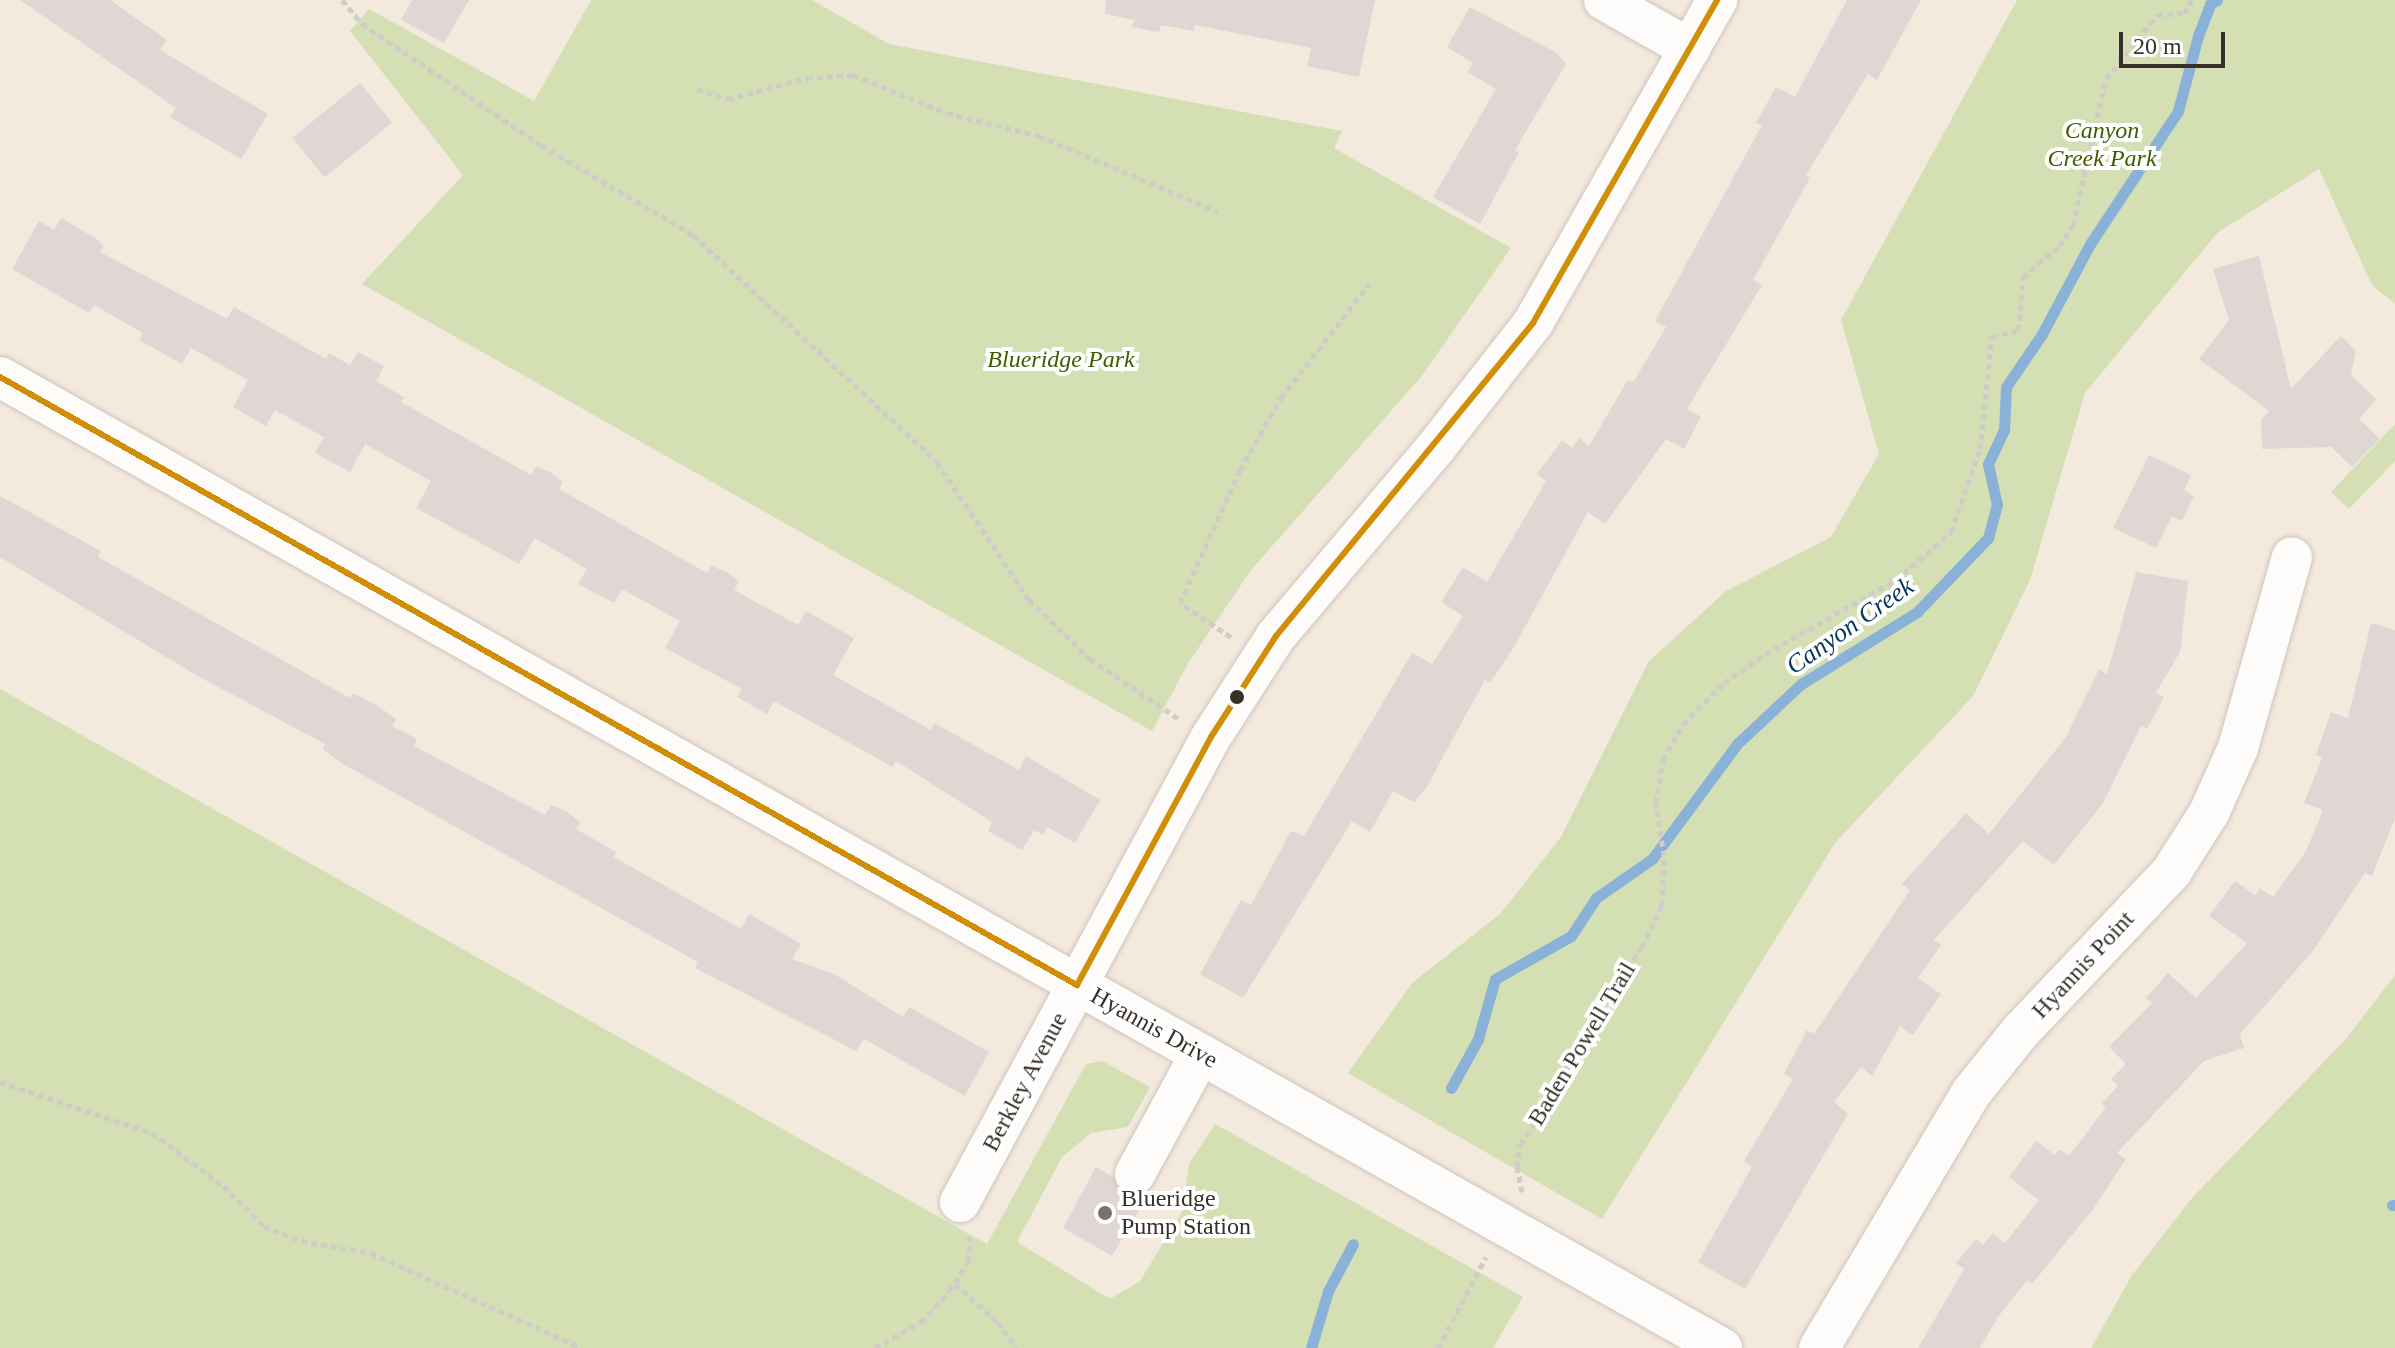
<!DOCTYPE html>
<style>
body{margin:0}
#map{position:relative;width:2395px;height:1348px;overflow:hidden;background:#f4e9dd;font-family:"Times New Roman",serif}
div>[style]{position:absolute}
.green>*{inset:0;background:#d4dfb4}
.stream>*{height:11px;margin:-5.5px;padding:0 5.5px;transform-origin:5.5px;border-radius:5.5px;background:#8ab2d8}
.building>*{inset:0;background:#e0d7d5;transform-origin:0 0}
.path>*{height:5px;margin-top:-2.5px;transform-origin:0;background:repeating-linear-gradient(90deg,#d1ccc8 0 6px,transparent 0 10px)}
.roads{filter:drop-shadow(0 0 2px #cdc5bc) drop-shadow(0 0 2px #cdc5bc)}
.minor>*{height:40px;margin:-20px;padding:0 20px;transform-origin:20px;border-radius:20px;background:#fdfcfa}
.bus-1>*{height:6px;margin:-3px;padding:0 3px;transform-origin:3px;border-radius:3px;background:#d18e08}
.dots>*{width:22px;height:22px;translate:-50% -50%;box-sizing:border-box;border:4px solid #fff;border-radius:50%}
span{translate:-50% -50%;white-space:nowrap;text-align:center;line-height:1.15;-webkit-text-stroke:8px #fff;paint-order:stroke}
.park-label{font-size:24px;color:#415c01;font-style:italic}
.street-label{font-size:24px;color:#383028}
.poi-label{font-size:24px;color:#383028}
.left{translate:0 -50%;text-align:left}
.water-label{font-size:26px;color:#05365d;font-style:italic}
.scale{position:absolute;left:2119px;top:32px;width:106px;height:36px;box-sizing:border-box;border:4px solid #383028;border-top:0;padding-left:10px;font-size:24px;line-height:28px;white-space:nowrap;color:#383028;-webkit-text-stroke:6px #fff;paint-order:stroke}
</style>
<div id="map">
<div class="green">
<i style="clip-path:polygon(591px 0,812px 0,889px 44px,1342px 131px,1334px 148px,1511px 248px,1421px 377px,1251px 570px,1187px 665px,1152px 731px,362px 284px,463px 175px,350px 31px,369px 9px,534px 101px)"></i>
<i style="clip-path:polygon(2017px 0,2395px 0,2395px 304px,2372px 285px,2319px 169px,2218px 232px,2085px 393px,2030px 580px,1973px 696px,1835px 843px,1602px 1219px,1348px 1073px,1412px 983px,1500px 914px,1561px 837px,1649px 661px,1726px 591px,1831px 537px,1879px 454px,1841px 320px)"></i>
<i style="clip-path:polygon(2395px 424px,2395px 461px,2349px 509px,2331px 492px)"></i>
<i style="clip-path:polygon(0 689px,987px 1244px,1086px 1064px,1102px 1061px,1150px 1087px,1128px 1127px,1091px 1133px,1062px 1157px,1017px 1242px,1110px 1299px,1140px 1281px,1182px 1212px,1189px 1164px,1215px 1124px,1523px 1297px,1493px 1348px,0 1348px)"></i>
<i style="clip-path:polygon(2395px 975px,2395px 1348px,2091px 1348px,2132px 1275px,2192px 1198px,2346px 1039px)"></i>
</div>
<div class="stream">
<i style="left:1451px;top:1088px;width:56px;rotate:-61.1deg"></i>
<i style="left:1478px;top:1039px;width:62px;rotate:-74.2deg"></i>
<i style="left:1495px;top:979px;width:87px;rotate:-29.5deg"></i>
<i style="left:1571px;top:936px;width:45px;rotate:-56.7deg"></i>
<i style="left:1596px;top:898px;width:68px;rotate:-34.9deg"></i>
<i style="left:1652px;top:859px;width:143px;rotate:-53.5deg"></i>
<i style="left:1737px;top:744px;width:88px;rotate:-43.2deg"></i>
<i style="left:1801px;top:684px;width:137px;rotate:-31.8deg"></i>
<i style="left:1917px;top:612px;width:103px;rotate:-46.2deg"></i>
<i style="left:1988px;top:538px;width:34px;rotate:-75deg"></i>
<i style="left:1997px;top:505px;width:42px;rotate:-102.4deg"></i>
<i style="left:1988px;top:464px;width:38px;rotate:-65deg"></i>
<i style="left:2004px;top:430px;width:43px;rotate:-87.3deg"></i>
<i style="left:2006px;top:387px;width:64px;rotate:-55.8deg"></i>
<i style="left:2042px;top:334px;width:102px;rotate:-61.9deg"></i>
<i style="left:2090px;top:244px;width:159px;rotate:-56.5deg"></i>
<i style="left:2178px;top:111px;width:78px;rotate:-75.1deg"></i>
<i style="left:2198px;top:36px;width:34px;rotate:-69deg"></i>
<i style="left:2210px;top:4px;width:8px;rotate:-30deg"></i>
<i style="left:2392px;top:1205px;width:3px"></i>
<i style="left:1311px;top:1348px;width:59px;rotate:-73.4deg"></i>
<i style="left:1328px;top:1291px;width:53px;rotate:-62deg"></i>
</div>
<div class="building">
<i style="clip-path:polygon(20px 0,110px 0,167px 40px,160px 50px,268px 114px,241px 159px,170px 117px,176px 108px)"></i>
<i style="clip-path:polygon(412px 0,469px 0,444px 43px,401px 20px)"></i>
<i style="clip-path:polygon(1106px 0,1375px 0,1359px 77px,1307px 66px,1311px 48px,1195px 25px,1194px 31px,1161px 25px,1159px 32px,1132px 27px,1134px 20px,1105px 14px)"></i>
<i style="clip-path:polygon(1847px 0,1921px 0,1877px 80px,1868px 74px,1806px 175px,1810px 178px,1753px 280px,1762px 285px,1687px 409px,1701px 417px,1684px 449px,1666px 439px,1605px 524px,1588px 512px,1514px 647px,1490px 683px,1485px 680px,1426px 788px,1414px 802px,1393px 791px,1370px 832px,1352px 821px,1243px 998px,1200px 974px,1241px 900px,1251px 905px,1291px 831px,1304px 836px,1412px 653px,1432px 664px,1463px 616px,1441px 602px,1463px 567px,1487px 582px,1546px 481px,1537px 474px,1562px 440px,1572px 448px,1579px 438px,1589px 446px,1627px 381px,1634px 381px,1666px 327px,1655px 321px,1762px 125px,1756px 123px,1776px 87px,1795px 97px)"></i>
<i style="clip-path:polygon(1470px 7px,1555px 52px,1566px 64px,1515px 150px,1519px 152px,1480px 224px,1433px 197px,1496px 89px,1468px 72px,1473px 63px,1447px 47px)"></i>
<i style="left:360px;top:83px;width:51px;height:87px;rotate:51deg"></i>
<i style="clip-path:polygon(61px 218px,97px 239px,103px 246px,100px 252px,227px 319px,234px 307px,326px 359px,329px 353px,350px 365px,358px 352px,384px 366px,376px 381px,404px 397px,401px 402px,531px 475px,536px 466px,550px 472px,563px 482px,559px 489px,707px 573px,711px 566px,727px 572px,739px 581px,734px 590px,798px 625px,806px 611px,854px 638px,833px 675px,931px 730px,934px 723px,1019px 770px,1026px 756px,1100px 800px,1075px 843px,1047px 827px,1043px 835px,1034px 830px,1022px 850px,988px 831px,992px 822px,896px 761px,893px 767px,774px 701px,767px 714px,737px 697px,742px 689px,665px 648px,680px 621px,622px 589px,614px 603px,578px 584px,587px 569px,535px 538px,519px 564px,416px 508px,431px 481px,365px 444px,350px 472px,315px 453px,324px 437px,275px 410px,266px 426px,233px 407px,248px 380px,191px 348px,182px 364px,139px 340px,143px 333px,94px 305px,89px 313px,12px 269px,39px 221px,54px 230px)"></i>
<i style="clip-path:polygon(2259px 256px,2291px 389px,2341px 336px,2356px 351px,2351px 375px,2376px 399px,2359px 419px,2380px 439px,2352px 467px,2331px 447px,2262px 449px,2261px 420px,2269px 411px,2199px 359px,2229px 320px,2213px 269px)"></i>
<i style="clip-path:polygon(2149px 455px,2191px 475px,2184px 490px,2194px 496px,2182px 521px,2172px 516px,2156px 548px,2113px 528px)"></i>
<i style="clip-path:polygon(0 496px,101px 551px,98px 557px,350px 698px,353px 693px,378px 706px,396px 719px,392px 726px,417px 739px,414px 746px,545px 815px,551px 805px,566px 811px,580px 822px,576px 829px,616px 852px,614px 857px,741px 929px,749px 914px,801px 944px,792px 959px,834px 974px,903px 1017px,909px 1007px,989px 1052px,965px 1096px,864px 1039px,856px 1051px,695px 968px,698px 962px,343px 764px,323px 749px,325px 744px,196px 675px,0 557px)"></i>
<i style="clip-path:polygon(2136px 572px,2188px 581px,2180px 652px,2156px 693px,2164px 697px,2147px 729px,2141px 726px,2103px 803px,2054px 865px,2023px 841px,1934px 940px,1941px 945px,1918px 978px,1941px 994px,1913px 1035px,1900px 1026px,1872px 1076px,1861px 1067px,1834px 1102px,1848px 1114px,1745px 1289px,1698px 1262px,1752px 1167px,1744px 1161px,1793px 1079px,1784px 1074px,1807px 1030px,1814px 1034px,1910px 890px,1902px 884px,1966px 813px,1989px 834px,2066px 737px,2099px 669px,2107px 674px)"></i>
<i style="clip-path:polygon(2371px 623px,2395px 630px,2395px 818px,2372px 876px,2365px 873px,2313px 951px,2240px 1034px,2244px 1048px,2204px 1061px,2117px 1153px,2126px 1159px,2094px 1208px,2032px 1284px,2027px 1280px,1998px 1317px,1980px 1348px,1918px 1348px,1964px 1269px,1956px 1263px,1976px 1239px,1983px 1245px,1993px 1233px,2005px 1243px,2039px 1200px,2009px 1177px,2036px 1141px,2055px 1155px,2060px 1149px,2069px 1156px,2106px 1107px,2102px 1103px,2118px 1086px,2111px 1079px,2126px 1064px,2109px 1047px,2152px 1003px,2146px 998px,2168px 973px,2196px 998px,2247px 943px,2209px 916px,2235px 881px,2255px 895px,2260px 888px,2273px 897px,2306px 851px,2323px 810px,2304px 803px,2322px 758px,2316px 755px,2331px 712px,2348px 718px)"></i>
<i style="clip-path:polygon(1096px 1167px,1113px 1177px,1123px 1194px,1147px 1197px,1112px 1256px,1063px 1228px)"></i>
</div>
<div class="path">
<i style="left:342px;top:0;width:31px;rotate:50deg"></i>
<i style="left:362px;top:24px;width:216px;rotate:34.1deg"></i>
<i style="left:541px;top:145px;width:177px;rotate:30.6deg"></i>
<i style="left:693px;top:235px;width:333px;rotate:42.9deg"></i>
<i style="left:937px;top:462px;width:166px;rotate:56.3deg"></i>
<i style="left:1029px;top:600px;width:85px;rotate:44deg"></i>
<i style="left:1090px;top:659px;width:107px;rotate:34deg"></i>
<i style="left:697px;top:89px;width:33px;rotate:18deg"></i>
<i style="left:728px;top:99px;width:82px;rotate:-14.9deg"></i>
<i style="left:807px;top:78px;width:46px;rotate:-3.7deg"></i>
<i style="left:853px;top:75px;width:101px;rotate:22deg"></i>
<i style="left:947px;top:113px;width:95px;rotate:14deg"></i>
<i style="left:1039px;top:136px;width:194px;rotate:23deg"></i>
<i style="left:1231px;top:637px;width:61px;rotate:-146.3deg"></i>
<i style="left:1180px;top:603px;width:146px;rotate:-65.7deg"></i>
<i style="left:1240px;top:470px;width:83px;rotate:-60.3deg"></i>
<i style="left:1281px;top:398px;width:144px;rotate:-52.3deg"></i>
<i style="left:0;top:1082px;width:160px;rotate:18.5deg"></i>
<i style="left:152px;top:1133px;width:89px;rotate:36.7deg"></i>
<i style="left:223px;top:1186px;width:57px;rotate:44.3deg"></i>
<i style="left:264px;top:1226px;width:40px;rotate:22deg"></i>
<i style="left:301px;top:1241px;width:71px;rotate:9.7deg"></i>
<i style="left:371px;top:1253px;width:230px;rotate:24.3deg"></i>
<i style="left:1522px;top:1192px;width:25px;rotate:-101deg"></i>
<i style="left:1517px;top:1167px;width:23px;rotate:-83deg"></i>
<i style="left:1520px;top:1144px;width:48px;rotate:-51.7deg"></i>
<i style="left:1550px;top:1106px;width:79px;rotate:-66deg"></i>
<i style="left:1582px;top:1034px;width:106px;rotate:-55.4deg"></i>
<i style="left:1642px;top:947px;width:47px;rotate:-64.5deg"></i>
<i style="left:1662px;top:905px;width:49px;rotate:-87.7deg"></i>
<i style="left:1664px;top:856px;width:54px;rotate:-98.6deg"></i>
<i style="left:1656px;top:803px;width:44px;rotate:-80.8deg"></i>
<i style="left:1663px;top:760px;width:41px;rotate:-60.9deg"></i>
<i style="left:1683px;top:724px;width:58px;rotate:-45deg"></i>
<i style="left:1724px;top:683px;width:50px;rotate:-35.3deg"></i>
<i style="left:1765px;top:654px;width:150px;rotate:-29.5deg"></i>
<i style="left:1896px;top:580px;width:73px;rotate:-41.1deg"></i>
<i style="left:1951px;top:532px;width:88px;rotate:-70.7deg"></i>
<i style="left:1980px;top:449px;width:113px;rotate:-83.9deg"></i>
<i style="left:1992px;top:337px;width:28px;rotate:-15deg"></i>
<i style="left:2019px;top:330px;width:53px;rotate:-85.7deg"></i>
<i style="left:2023px;top:277px;width:48px;rotate:-40.7deg"></i>
<i style="left:2059px;top:246px;width:25px;rotate:-56deg"></i>
<i style="left:2073px;top:225px;width:150px;rotate:-77.3deg"></i>
<i style="left:2106px;top:79px;width:82px;rotate:-51.4deg"></i>
<i style="left:2157px;top:15px;width:27px;rotate:-4deg"></i>
<i style="left:2184px;top:13px;width:15px;rotate:-58deg"></i>
<i style="left:955px;top:1284px;width:57px;rotate:41.5deg"></i>
<i style="left:998px;top:1322px;width:32px;rotate:55deg"></i>
<i style="left:875px;top:1348px;width:53px;rotate:-29.5deg"></i>
<i style="left:921px;top:1322px;width:42px;rotate:-46.9deg"></i>
<i style="left:950px;top:1291px;width:36px;rotate:-58deg"></i>
<i style="left:969px;top:1261px;width:24px;rotate:-88deg"></i>
<i style="left:1438px;top:1348px;width:103px;rotate:-62.2deg"></i>
</div>
<div class="roads">
<div class="minor">
<i style="left:1604px;top:0;width:99px;rotate:29.7deg"></i>
<i style="left:0;top:377px;width:1977px;rotate:29.42deg"></i>
<i style="left:1135px;top:1174px;width:136px;rotate:-61.4deg"></i>
<i style="left:960px;top:1202px;width:528px;rotate:-61.64deg"></i>
<i style="left:1211px;top:737px;width:120px;rotate:-57.2deg"></i>
<i style="left:1276px;top:636px;width:249px;rotate:-49.7deg"></i>
<i style="left:1437px;top:446px;width:156px;rotate:-52deg"></i>
<i style="left:1533px;top:323px;width:372px;rotate:-60.3deg"></i>
<i style="left:1819px;top:1348px;width:297px;rotate:-59.2deg"></i>
<i style="left:1971px;top:1093px;width:78px;rotate:-51.2deg"></i>
<i style="left:2020px;top:1032px;width:221px;rotate:-46.6deg"></i>
<i style="left:2172px;top:871px;width:69px;rotate:-57.5deg"></i>
<i style="left:2209px;top:813px;width:71px;rotate:-66deg"></i>
<i style="left:2238px;top:748px;width:198px;rotate:-74.2deg"></i>
</div>
</div>
<div class="bus-1">
<i style="left:0;top:377px;width:1237px;rotate:29.45deg"></i>
<i style="left:1077px;top:985px;width:282px;rotate:-61.6deg"></i>
<i style="left:1211px;top:737px;width:120px;rotate:-57.2deg"></i>
<i style="left:1276px;top:636px;width:405px;rotate:-50.6deg"></i>
<i style="left:1533px;top:323px;width:372px;rotate:-60.3deg"></i>
</div>
<div class="dots">
<i style="left:1237px;top:697px;background:#383028"></i>
<i style="left:1105px;top:1213px;background:#7a7167"></i>
</div>
<div class="park-label">
<span style="left:2102px;top:145px">Canyon<br>Creek Park</span>
<span style="left:1061px;top:360px">Blueridge Park</span>
</div>
<div class="street-label">
<span style="left:2083px;top:965px;rotate:-47deg">Hyannis Point</span>
<span style="left:1154px;top:1028px;rotate:29deg">Hyannis Drive</span>
<span style="left:1582px;top:1044px;rotate:-59deg">Baden Powell Trail</span>
<span style="left:1025px;top:1082px;rotate:-62deg">Berkley Avenue</span>
</div>
<div class="poi-label">
<span class="left" style="left:1121px;top:1213px">Blueridge<br>Pump Station</span>
</div>
<div class="water-label">
<span style="left:1850px;top:626px;rotate:-35deg">Canyon Creek</span>
</div>
<div class="scale">20 m</div>
</div>
